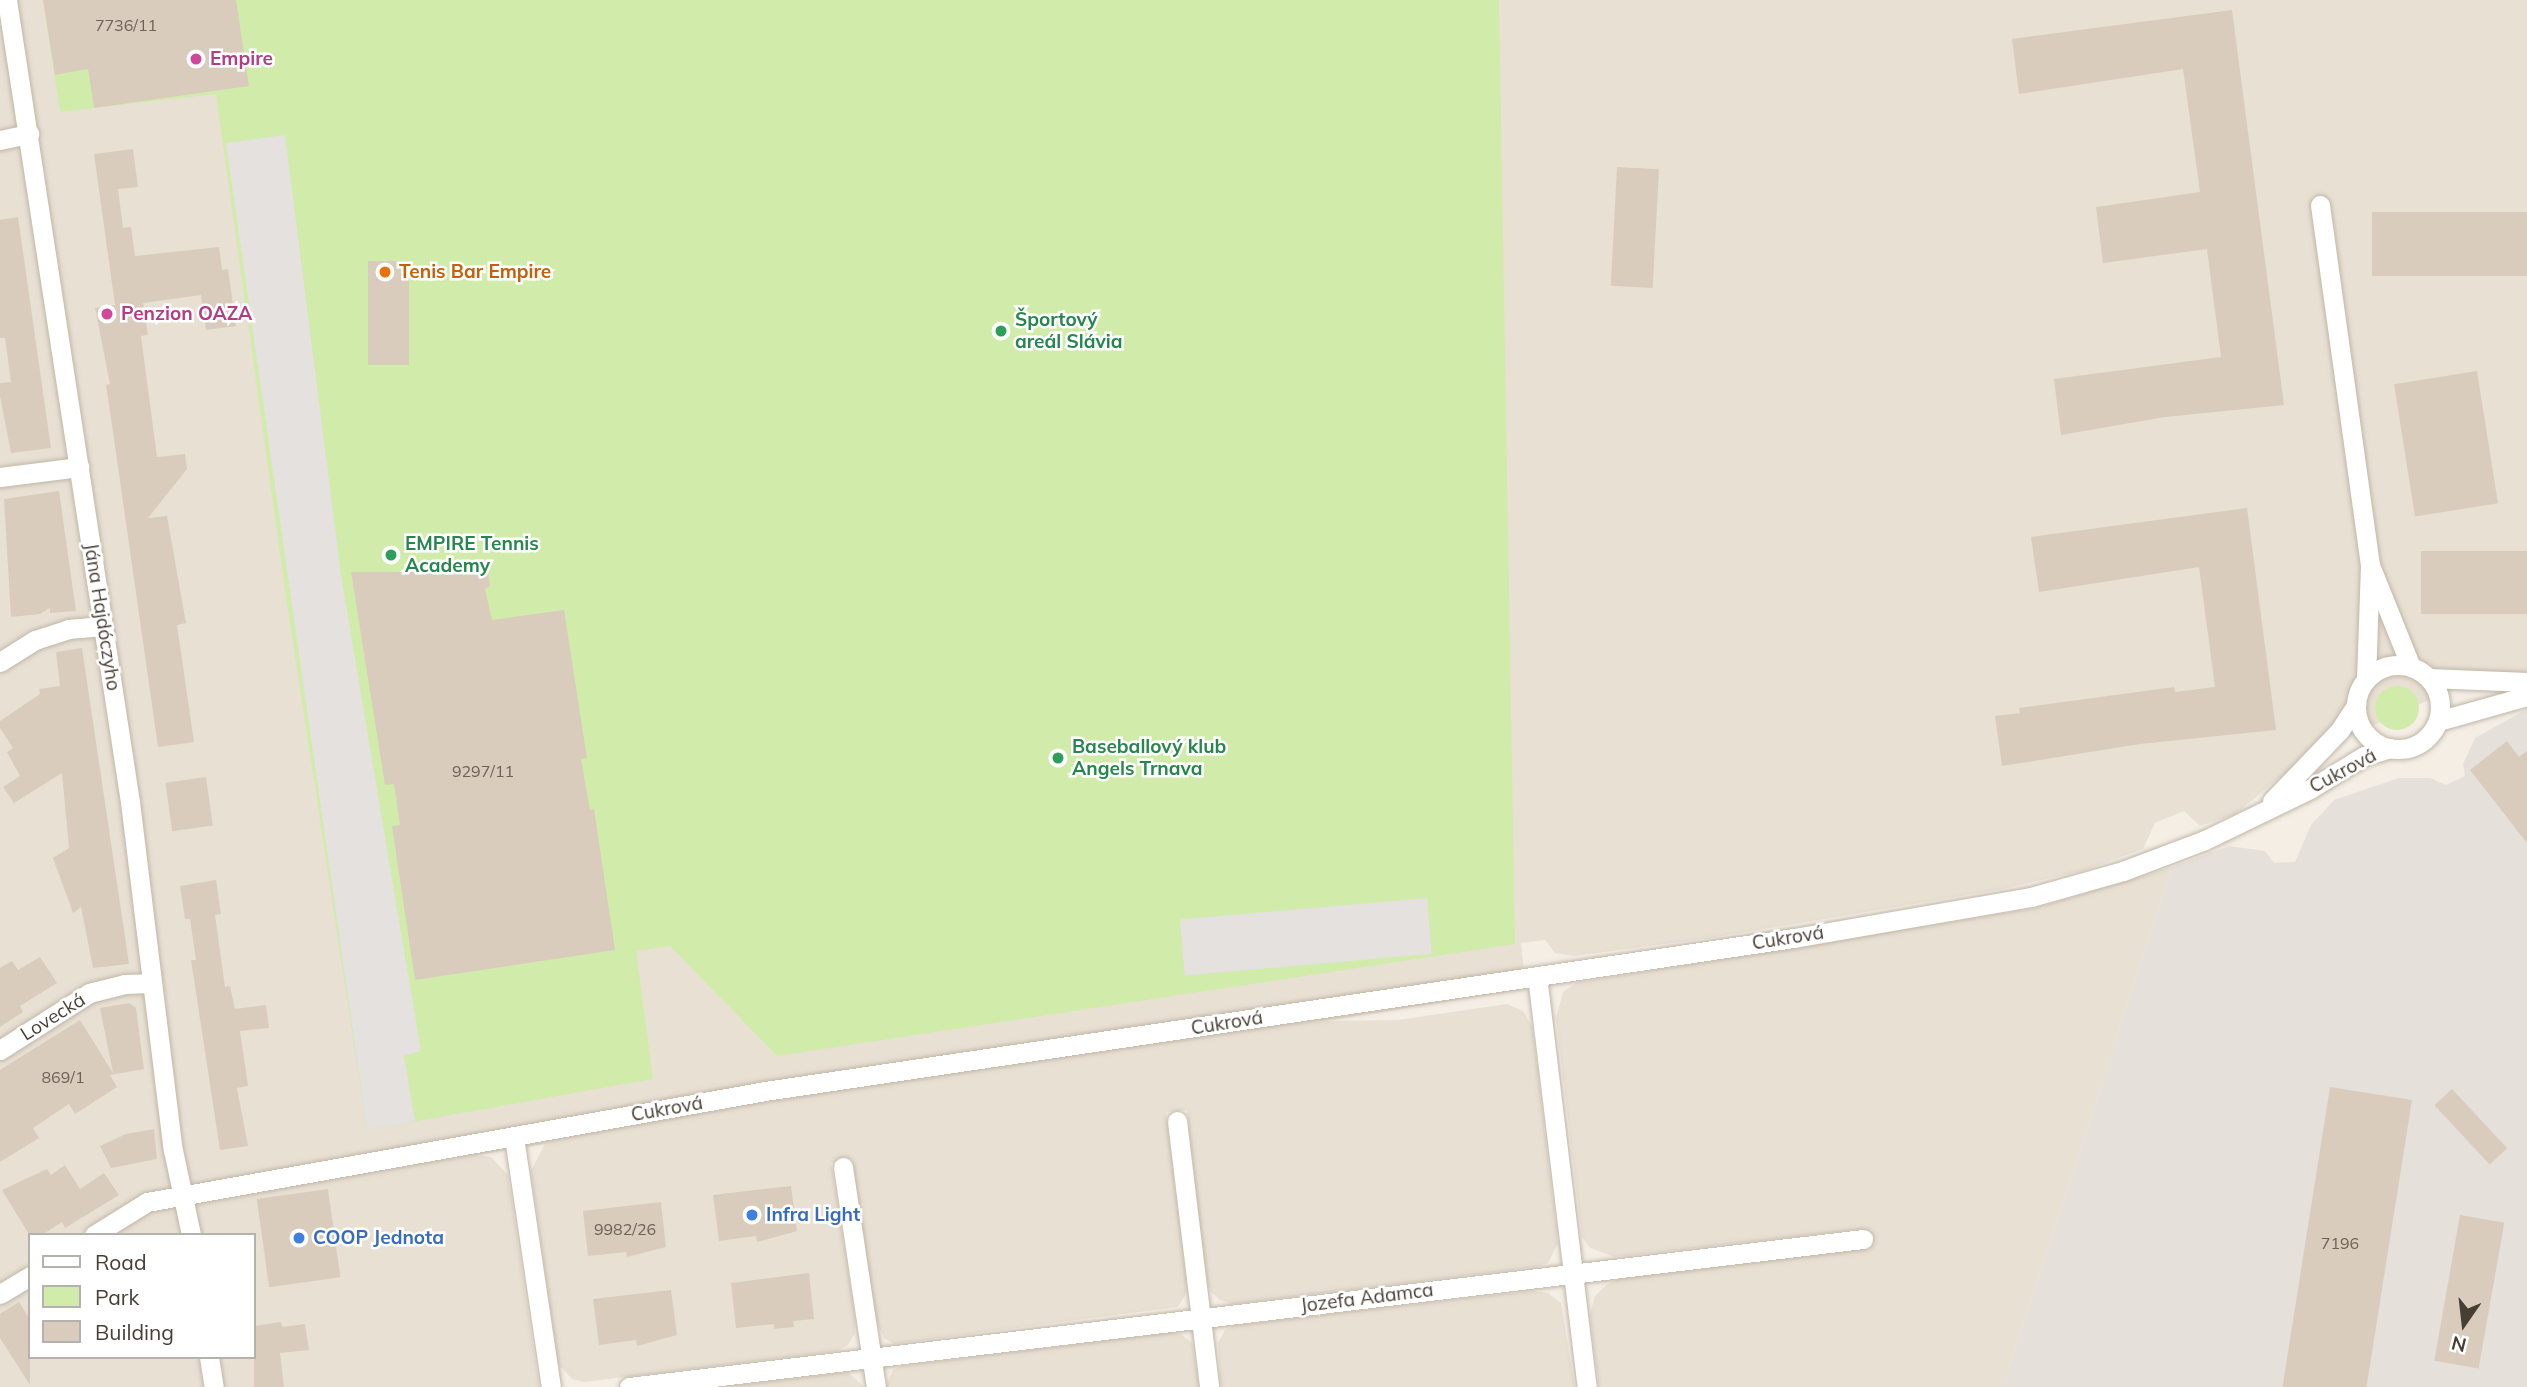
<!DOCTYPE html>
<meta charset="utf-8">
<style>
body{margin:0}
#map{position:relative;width:2527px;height:1387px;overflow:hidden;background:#f4eee5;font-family:Mulish,sans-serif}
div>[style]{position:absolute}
.residential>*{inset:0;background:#e8e0d3}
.industrial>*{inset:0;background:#e6e0da}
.green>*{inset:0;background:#d1ebab}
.round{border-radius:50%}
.parking>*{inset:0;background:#e4e1de;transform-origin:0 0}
.building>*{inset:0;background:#d9ccbd;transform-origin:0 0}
.roads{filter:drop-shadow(0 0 2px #c0b6a7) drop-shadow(0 0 2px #c0b6a7)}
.street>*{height:19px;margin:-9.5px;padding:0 9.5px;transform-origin:9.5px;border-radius:9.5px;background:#fff}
.street>.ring{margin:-9.5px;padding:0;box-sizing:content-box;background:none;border:19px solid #fff;border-radius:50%}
.dots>*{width:19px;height:19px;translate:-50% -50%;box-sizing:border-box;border:4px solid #fff;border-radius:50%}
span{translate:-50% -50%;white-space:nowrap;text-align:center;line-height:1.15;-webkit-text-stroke:5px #fff;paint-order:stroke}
.number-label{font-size:16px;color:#6c6256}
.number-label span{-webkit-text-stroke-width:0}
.hotel-label{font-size:19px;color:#b23c85;font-weight:700}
.left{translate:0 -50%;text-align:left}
.food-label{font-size:19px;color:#c56008;font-weight:700}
.leisure-label{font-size:19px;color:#27864d;font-weight:700}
.street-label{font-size:19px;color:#473e34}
.shop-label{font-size:19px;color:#366cbe;font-weight:700}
.legend{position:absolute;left:28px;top:1233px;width:228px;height:126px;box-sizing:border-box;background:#fff;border:2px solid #b5b2ae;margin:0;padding:9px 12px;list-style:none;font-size:21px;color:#473e34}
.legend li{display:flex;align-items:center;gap:14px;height:35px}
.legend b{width:35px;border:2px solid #b5b2ae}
.north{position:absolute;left:2429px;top:1289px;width:70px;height:70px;-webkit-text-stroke:5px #fff;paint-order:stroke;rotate:194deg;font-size:19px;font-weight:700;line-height:28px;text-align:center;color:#473e34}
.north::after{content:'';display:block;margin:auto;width:24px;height:32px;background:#473e34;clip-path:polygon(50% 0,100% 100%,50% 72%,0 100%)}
</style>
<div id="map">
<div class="residential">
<i style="clip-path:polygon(evenodd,0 0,2527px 0,2527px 672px,2495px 673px,2429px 700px,2306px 756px,2235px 814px,2200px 826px,2184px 811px,2155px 823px,2143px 849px,2085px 870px,2003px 889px,1710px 938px,1574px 956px,1555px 953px,1545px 940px,1521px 943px,1526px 989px,1325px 1021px,1398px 1020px,1507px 1004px,1523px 1011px,1532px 1026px,1558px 1243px,1548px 1263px,1536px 1267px,1232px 1304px,1220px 1300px,1211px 1292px,1206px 1278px,1187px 1110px,1166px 1112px,1186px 1279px,1187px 1292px,1178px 1307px,894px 1344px,884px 1338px,874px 1317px,852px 1159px,831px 1163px,855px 1317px,855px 1333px,848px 1345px,837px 1351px,584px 1382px,572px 1379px,558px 1364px,531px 1170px,545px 1144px,477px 1155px,491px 1157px,508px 1175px,539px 1387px,0 1387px,0 0,30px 1235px,254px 1235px,254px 1357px,30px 1357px,30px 1235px)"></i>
<i style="clip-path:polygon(2172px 867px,2003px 1387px,1599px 1387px,1590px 1314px,1595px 1296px,1606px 1285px,1618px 1279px,1862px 1249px,1862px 1229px,1615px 1257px,1590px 1248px,1582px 1237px,1556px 1018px,1563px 992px,1576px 983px,2036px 908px)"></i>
<i style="clip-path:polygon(1533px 1291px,1548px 1293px,1561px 1303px,1575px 1387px,1221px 1387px,1218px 1343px,1225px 1330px,1236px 1325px)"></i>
<i style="clip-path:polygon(1166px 1333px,1181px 1334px,1192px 1343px,1199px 1387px,886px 1387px,893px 1370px,902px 1366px)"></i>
<i style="clip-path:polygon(849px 1373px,864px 1387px,725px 1387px,840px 1373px)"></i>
</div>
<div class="industrial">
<i style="clip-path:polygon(2527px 709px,2527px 1387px,2003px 1387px,2172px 867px,2229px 846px,2265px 851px,2274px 863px,2295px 862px,2311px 825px,2334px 800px,2399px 778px,2430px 778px,2446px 785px,2465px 776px,2463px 764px,2475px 738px)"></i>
</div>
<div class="green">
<i style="clip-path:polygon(43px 0,1499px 0,1515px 944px,777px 1056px,670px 946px,636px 951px,653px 1079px,367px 1130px,286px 597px,216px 94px,60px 112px)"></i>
<i class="round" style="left:2375px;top:686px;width:44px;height:44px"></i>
</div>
<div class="parking">
<i style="clip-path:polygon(285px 135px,341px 575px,421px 1051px,404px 1056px,415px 1121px,367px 1130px,226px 143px)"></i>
<i style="left:1427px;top:898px;width:56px;height:248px;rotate:85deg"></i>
</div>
<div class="building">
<i style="clip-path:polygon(43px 0,236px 0,249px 86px,94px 108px,88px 69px,55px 75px)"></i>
<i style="clip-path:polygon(2232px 10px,2284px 405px,2165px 417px,2061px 435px,2054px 379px,2221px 357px,2207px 249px,2103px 263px,2096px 207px,2200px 192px,2183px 69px,2019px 94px,2012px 39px)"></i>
<i style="clip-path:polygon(133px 149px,138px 187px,118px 189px,123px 228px,131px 227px,135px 256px,219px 247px,222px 270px,228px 269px,236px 326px,206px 330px,201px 295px,143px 303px,148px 335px,141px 336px,157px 457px,185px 454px,187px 469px,148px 518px,167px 516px,186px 623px,177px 625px,194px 742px,158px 747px,112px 425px,106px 385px,110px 384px,95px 308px,115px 305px,94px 154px)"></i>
<i style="left:1617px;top:167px;width:42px;height:119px;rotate:3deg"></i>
<i style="left:2527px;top:212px;width:64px;height:155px;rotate:90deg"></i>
<i style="clip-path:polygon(18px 217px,51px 448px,11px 453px,0 396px,0 383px,11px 382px,5px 338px,0 338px,0 220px)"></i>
<i style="left:368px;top:261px;width:41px;height:104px"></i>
<i style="left:2477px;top:371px;width:134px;height:84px;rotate:81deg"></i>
<i style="clip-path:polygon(59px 491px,76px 611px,50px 613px,50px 608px,40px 614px,11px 617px,4px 499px)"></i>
<i style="clip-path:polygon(2247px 508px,2276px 730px,2140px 744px,2002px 766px,1995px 716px,2020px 713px,2019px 708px,2174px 687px,2175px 692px,2215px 687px,2199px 567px,2039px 592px,2031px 537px)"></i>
<i style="left:2527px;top:551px;width:63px;height:106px;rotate:90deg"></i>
<i style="clip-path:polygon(351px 572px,488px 572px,490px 586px,485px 589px,492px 620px,564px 610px,587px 758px,581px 759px,590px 810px,594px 809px,615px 950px,415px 980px,392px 826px,400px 825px,394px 784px,385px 785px)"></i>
<i style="clip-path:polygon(82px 648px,129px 964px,93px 968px,81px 907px,73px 913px,53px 858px,69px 848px,62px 773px,14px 803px,3px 787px,20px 776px,7px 752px,13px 748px,0 728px,0 721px,40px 694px,39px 689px,60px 686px,56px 652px)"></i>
<i style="clip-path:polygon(2507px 741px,2519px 757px,2527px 751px,2527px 843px,2470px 770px)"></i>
<i style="left:206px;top:777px;width:49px;height:41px;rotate:82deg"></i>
<i style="clip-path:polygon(216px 880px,221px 914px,215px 915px,225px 987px,230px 986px,235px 1009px,266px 1005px,269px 1028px,240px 1031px,248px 1086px,237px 1088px,248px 1146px,220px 1150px,191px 960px,196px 960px,190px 919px,185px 919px,180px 886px)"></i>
<i style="clip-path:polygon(40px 957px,57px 983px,20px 1006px,23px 1012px,0 1027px,0 968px,12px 961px,18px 970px)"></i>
<i style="clip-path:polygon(129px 1003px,136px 1008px,144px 1069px,110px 1075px,117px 1087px,75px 1114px,69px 1104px,33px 1128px,39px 1138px,0 1162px,0 1070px,80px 1020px,113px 1073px,100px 1008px)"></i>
<i style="left:2330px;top:1087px;width:83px;height:306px;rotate:9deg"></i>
<i style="left:2452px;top:1089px;width:81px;height:24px;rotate:47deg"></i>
<i style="clip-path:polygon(154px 1129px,157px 1159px,111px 1168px,100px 1146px,126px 1134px)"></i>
<i style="clip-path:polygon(65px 1165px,80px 1189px,104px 1173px,119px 1195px,65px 1228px,62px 1222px,42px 1235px,30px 1236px,2px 1190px,47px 1169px,51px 1175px)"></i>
<i style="clip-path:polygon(791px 1186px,797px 1231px,757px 1242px,756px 1236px,719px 1241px,713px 1195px)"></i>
<i style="left:328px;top:1189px;width:89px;height:72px;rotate:82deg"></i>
<i style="clip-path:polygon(661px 1202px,666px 1247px,627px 1257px,626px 1252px,588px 1256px,583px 1211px)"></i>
<i style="left:2460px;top:1215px;width:45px;height:148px;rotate:10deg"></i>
<i style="clip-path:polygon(809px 1273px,814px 1319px,793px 1321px,794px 1327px,774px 1329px,774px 1324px,736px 1328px,731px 1283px)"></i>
<i style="clip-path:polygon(671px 1290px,677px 1335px,637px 1346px,636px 1340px,599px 1345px,593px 1299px)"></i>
<i style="clip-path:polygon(19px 1302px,30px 1320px,30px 1385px,0 1338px,0 1314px)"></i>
<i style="clip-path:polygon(281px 1322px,282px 1327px,305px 1324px,309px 1350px,280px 1353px,284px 1387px,254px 1387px,254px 1326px)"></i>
</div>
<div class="roads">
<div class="street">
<i style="left:7px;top:0;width:811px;rotate:81.28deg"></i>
<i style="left:130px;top:802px;width:351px;rotate:83deg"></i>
<i style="left:173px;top:1150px;width:87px;rotate:78deg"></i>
<i style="left:0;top:140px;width:30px;rotate:-12deg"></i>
<i style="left:2320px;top:205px;width:363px;rotate:82.1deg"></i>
<i style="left:2370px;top:565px;width:114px;rotate:92deg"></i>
<i style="left:0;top:477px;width:80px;rotate:-7.2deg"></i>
<i style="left:2370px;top:565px;width:110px;rotate:68.1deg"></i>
<i style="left:0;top:662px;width:41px;rotate:-32.2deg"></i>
<i style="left:35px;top:640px;width:35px;rotate:-18deg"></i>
<i style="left:68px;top:629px;width:35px;rotate:-5deg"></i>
<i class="ring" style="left:2356px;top:665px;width:65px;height:65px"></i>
<i style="left:2429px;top:678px;width:98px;rotate:2.3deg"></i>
<i style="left:2438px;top:721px;width:92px;rotate:-15.7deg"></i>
<i style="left:2272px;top:801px;width:98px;rotate:-46.2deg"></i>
<i style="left:2340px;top:730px;width:30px;rotate:-57deg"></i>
<i style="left:1537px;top:976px;width:414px;rotate:83.1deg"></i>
<i style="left:0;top:1050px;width:106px;rotate:-32.6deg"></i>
<i style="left:89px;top:993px;width:37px;rotate:-14deg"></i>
<i style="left:125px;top:984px;width:25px;rotate:-2deg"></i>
<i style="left:1177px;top:1121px;width:268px;rotate:83.1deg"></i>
<i style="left:514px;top:1137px;width:253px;rotate:81.6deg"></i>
<i style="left:843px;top:1167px;width:222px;rotate:81.5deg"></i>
<i style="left:94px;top:1235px;width:62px;rotate:-31.9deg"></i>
<i style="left:147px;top:1202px;width:628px;rotate:-10.18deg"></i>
<i style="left:765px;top:1091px;width:1040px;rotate:-8.46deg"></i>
<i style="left:1794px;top:938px;width:241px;rotate:-9.8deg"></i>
<i style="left:2031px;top:897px;width:96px;rotate:-15.8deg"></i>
<i style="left:2123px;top:871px;width:88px;rotate:-20.7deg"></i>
<i style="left:2205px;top:840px;width:117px;rotate:-25.9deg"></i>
<i style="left:2310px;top:789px;width:63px;rotate:-31.4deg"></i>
<i style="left:2364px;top:756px;width:27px;rotate:-17deg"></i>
<i style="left:0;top:1294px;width:35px;rotate:-31deg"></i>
<i style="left:209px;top:1357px;width:30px;rotate:81deg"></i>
<i style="left:629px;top:1387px;width:1243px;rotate:-6.84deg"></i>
</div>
</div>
<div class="dots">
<i style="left:196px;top:59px;background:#d1479c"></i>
<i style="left:385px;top:272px;background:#e8710a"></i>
<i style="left:107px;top:314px;background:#d1479c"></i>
<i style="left:1001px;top:331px;background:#2e9e5b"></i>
<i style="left:391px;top:555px;background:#2e9e5b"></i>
<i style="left:1058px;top:758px;background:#2e9e5b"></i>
<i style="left:752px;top:1215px;background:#3f7fe0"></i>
<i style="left:299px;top:1238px;background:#3f7fe0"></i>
</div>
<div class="number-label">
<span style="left:126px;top:25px">7736/11</span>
<span style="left:483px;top:771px">9297/11</span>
<span style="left:63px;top:1077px">869/1</span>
<span style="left:625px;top:1229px">9982/26</span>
<span style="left:2340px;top:1243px">7196</span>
</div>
<div class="hotel-label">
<span class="left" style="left:210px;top:59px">Empire</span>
<span class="left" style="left:121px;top:314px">Penzion OAZA</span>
</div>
<div class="food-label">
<span class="left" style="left:399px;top:272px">Tenis Bar Empire</span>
</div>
<div class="leisure-label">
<span class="left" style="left:1015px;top:331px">Športový<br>areál Slávia</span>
<span class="left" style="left:405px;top:555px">EMPIRE Tennis<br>Academy</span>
<span class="left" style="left:1072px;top:758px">Baseballový klub<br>Angels Trnava</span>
</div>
<div class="street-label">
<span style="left:102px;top:617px;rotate:81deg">Jána Hajdóczyho</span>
<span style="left:2343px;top:771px;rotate:-28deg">Cukrová</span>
<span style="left:1788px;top:938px;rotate:-9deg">Cukrová</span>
<span style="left:53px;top:1017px;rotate:-32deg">Lovecká</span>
<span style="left:1227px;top:1023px;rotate:-9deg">Cukrová</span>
<span style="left:667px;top:1109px;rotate:-10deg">Cukrová</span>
<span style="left:1367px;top:1298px;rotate:-7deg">Jozefa Adamca</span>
</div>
<div class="shop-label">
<span class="left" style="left:766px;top:1215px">Infra Light</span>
<span class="left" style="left:313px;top:1238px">COOP Jednota</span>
</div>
<ul class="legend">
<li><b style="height:9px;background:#fff"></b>Road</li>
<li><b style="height:19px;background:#d1ebab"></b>Park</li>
<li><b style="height:19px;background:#d9ccbd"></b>Building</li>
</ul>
<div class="north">N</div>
</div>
